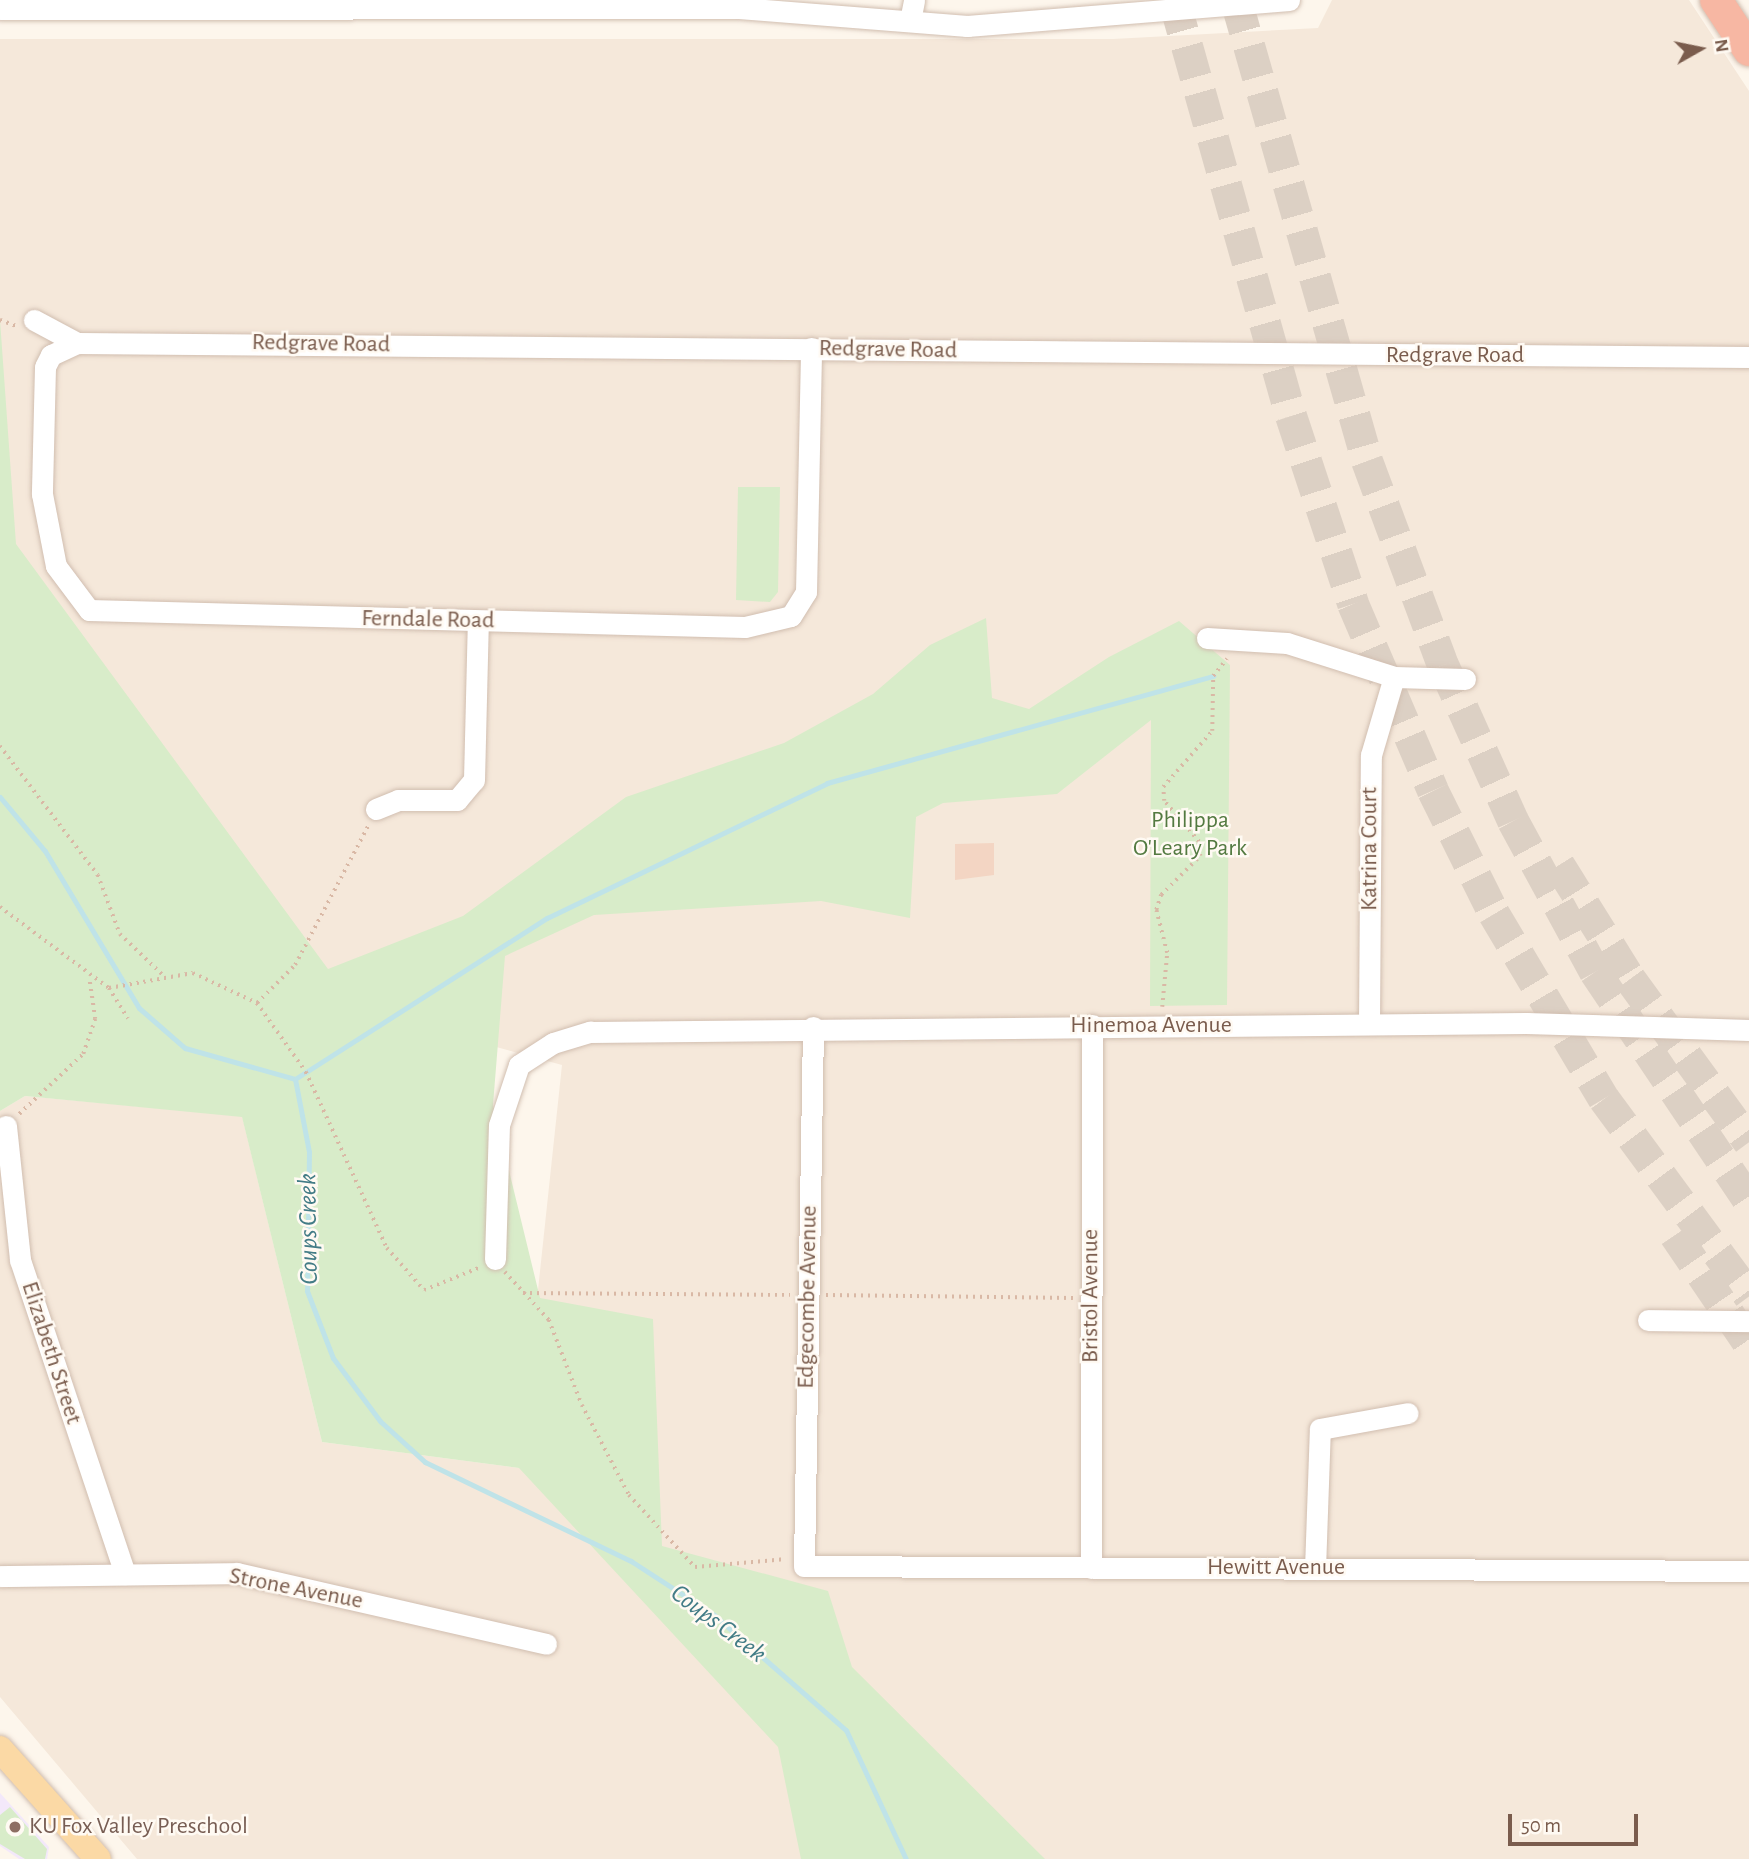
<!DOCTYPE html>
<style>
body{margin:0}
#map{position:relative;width:1749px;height:1859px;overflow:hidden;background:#fdf6ec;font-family:"Alegreya Sans",sans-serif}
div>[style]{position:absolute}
.residential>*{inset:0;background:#f5e8da}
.education>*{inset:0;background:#f3e8fa}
.green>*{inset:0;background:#d8ecc9}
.stream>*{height:5px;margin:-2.5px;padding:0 2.5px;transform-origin:2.5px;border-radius:2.5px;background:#bfe3e8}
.building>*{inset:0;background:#f3d5c3}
.highway-tunnel>*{height:32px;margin-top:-16px;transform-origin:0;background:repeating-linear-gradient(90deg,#dcd0c4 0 32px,transparent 0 48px)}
.path>*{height:3.5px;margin-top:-1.75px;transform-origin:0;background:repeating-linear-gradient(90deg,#d9b8a5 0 2px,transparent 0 7px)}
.roads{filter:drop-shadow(0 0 2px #d1beb0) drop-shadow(0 0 2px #d1beb0)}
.minor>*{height:21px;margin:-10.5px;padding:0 10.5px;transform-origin:10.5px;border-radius:10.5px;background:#fff}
.major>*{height:26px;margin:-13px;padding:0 13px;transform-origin:13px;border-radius:13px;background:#fbd9a5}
.highway>*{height:32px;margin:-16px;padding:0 16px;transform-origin:16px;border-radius:16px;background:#f7b7a3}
.dots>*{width:19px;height:19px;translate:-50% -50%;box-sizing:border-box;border:4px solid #fffaf3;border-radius:50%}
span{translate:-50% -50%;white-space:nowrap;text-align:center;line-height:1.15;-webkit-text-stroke:5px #fffaf3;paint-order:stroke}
.street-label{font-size:24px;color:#7a5c4d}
.park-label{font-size:24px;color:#537a41}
.education-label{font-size:24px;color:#785e54}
.left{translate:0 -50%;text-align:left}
.water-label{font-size:26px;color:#437c86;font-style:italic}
.north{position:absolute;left:1665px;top:14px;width:70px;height:70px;-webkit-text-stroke:5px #fffaf3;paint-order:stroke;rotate:81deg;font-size:19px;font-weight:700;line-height:28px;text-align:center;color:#7a5c4d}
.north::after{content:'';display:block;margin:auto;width:24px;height:32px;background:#7a5c4d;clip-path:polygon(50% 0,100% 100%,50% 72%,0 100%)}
.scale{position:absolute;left:1508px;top:1814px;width:130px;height:32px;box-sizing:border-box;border:4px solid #7a5c4d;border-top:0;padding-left:9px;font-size:21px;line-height:24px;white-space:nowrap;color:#7a5c4d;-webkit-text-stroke:5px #fffaf3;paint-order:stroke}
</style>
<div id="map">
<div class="residential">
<i style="clip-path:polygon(1332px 0,1689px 0,1749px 91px,1749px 1859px,137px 1859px,0 1697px,0 1111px,25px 1096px,242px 1116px,322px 1442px,519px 1468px,562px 1065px,299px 993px,0 558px,0 39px,1113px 39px,1318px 28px)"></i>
</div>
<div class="education">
<i style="clip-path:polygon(0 1793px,49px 1847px,47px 1859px,19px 1859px,0 1846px)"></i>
</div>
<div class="green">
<i style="clip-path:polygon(0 320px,16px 544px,328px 969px,463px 916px,626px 797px,784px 743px,873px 694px,930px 645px,986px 618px,992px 698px,1029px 709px,1109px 657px,1179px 621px,1230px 665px,1227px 1005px,1150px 1006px,1151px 720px,1057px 794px,943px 803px,916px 817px,910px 918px,821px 901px,594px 915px,505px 956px,493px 1105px,540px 1298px,653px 1319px,662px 1546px,828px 1591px,852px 1667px,1045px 1859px,801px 1859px,778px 1747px,519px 1468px,322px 1442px,242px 1117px,25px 1096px,0 1111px)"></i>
<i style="clip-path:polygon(738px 487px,780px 487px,778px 592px,770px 602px,736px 600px)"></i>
<i style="clip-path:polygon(10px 1807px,47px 1849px,45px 1859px,25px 1859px,0 1844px,0 1815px)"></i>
</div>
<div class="stream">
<i style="left:0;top:797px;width:70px;rotate:50.2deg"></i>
<i style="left:45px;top:851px;width:183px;rotate:59.1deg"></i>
<i style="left:139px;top:1008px;width:61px;rotate:41deg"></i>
<i style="left:185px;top:1048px;width:114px;rotate:15.7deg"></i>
<i style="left:295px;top:1079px;width:74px;rotate:79.1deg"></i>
<i style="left:309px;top:1152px;width:139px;rotate:90.8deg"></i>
<i style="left:307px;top:1291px;width:72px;rotate:68.8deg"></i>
<i style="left:333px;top:1358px;width:79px;rotate:53.3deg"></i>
<i style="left:380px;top:1421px;width:61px;rotate:42.3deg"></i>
<i style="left:425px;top:1462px;width:229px;rotate:25.7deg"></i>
<i style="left:631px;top:1561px;width:99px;rotate:33deg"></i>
<i style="left:714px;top:1615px;width:175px;rotate:41.1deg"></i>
<i style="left:846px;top:1730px;width:142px;rotate:65.1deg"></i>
<i style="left:295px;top:1079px;width:299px;rotate:-32.6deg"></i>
<i style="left:547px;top:918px;width:311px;rotate:-25.7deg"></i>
<i style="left:827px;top:783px;width:401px;rotate:-15.5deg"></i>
</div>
<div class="building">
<i style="clip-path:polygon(994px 843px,994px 875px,955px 880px,955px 844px)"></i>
</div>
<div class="highway-tunnel">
<i style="left:1174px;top:0;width:432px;rotate:74.3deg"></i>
<i style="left:1291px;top:416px;width:198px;rotate:71.7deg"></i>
<i style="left:1353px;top:604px;width:203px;rotate:66.8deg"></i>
<i style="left:1433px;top:791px;width:137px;rotate:63.6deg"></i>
<i style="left:1494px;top:914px;width:215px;rotate:59.3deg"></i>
<i style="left:1604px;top:1099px;width:245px;rotate:53.6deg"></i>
<i style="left:1236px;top:0;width:479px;rotate:74.1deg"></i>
<i style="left:1367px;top:461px;width:218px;rotate:69.6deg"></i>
<i style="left:1443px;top:665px;width:171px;rotate:65.8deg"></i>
<i style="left:1513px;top:821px;width:172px;rotate:61.5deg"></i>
<i style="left:1595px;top:972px;width:276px;rotate:56.1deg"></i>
<i style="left:1559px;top:865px;width:134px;rotate:58.1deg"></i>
<i style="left:1630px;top:979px;width:202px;rotate:53.9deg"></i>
<i style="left:1675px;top:1235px;width:132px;rotate:55.8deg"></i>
</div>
<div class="path">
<i style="left:0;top:320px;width:20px;rotate:20deg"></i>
<i style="left:0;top:746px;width:162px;rotate:52.8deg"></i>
<i style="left:98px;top:875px;width:63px;rotate:69.6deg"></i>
<i style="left:120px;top:934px;width:61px;rotate:43.7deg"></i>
<i style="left:0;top:907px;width:136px;rotate:36.6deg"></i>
<i style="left:109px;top:988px;width:85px;rotate:-10.1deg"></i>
<i style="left:193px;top:973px;width:71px;rotate:25.1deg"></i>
<i style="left:257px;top:1003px;width:85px;rotate:54.6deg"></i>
<i style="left:306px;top:1072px;width:194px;rotate:65.3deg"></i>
<i style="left:387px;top:1248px;width:56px;rotate:48.6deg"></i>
<i style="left:424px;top:1290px;width:61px;rotate:-22deg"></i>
<i style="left:109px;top:988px;width:36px;rotate:58deg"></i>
<i style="left:257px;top:1003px;width:54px;rotate:-45deg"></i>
<i style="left:295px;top:965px;width:159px;rotate:-62.3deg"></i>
<i style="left:1162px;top:1007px;width:54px;rotate:-84.7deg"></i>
<i style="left:1167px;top:953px;width:44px;rotate:-104.3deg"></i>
<i style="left:1156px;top:910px;width:16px;rotate:-72deg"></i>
<i style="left:1161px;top:895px;width:55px;rotate:-45deg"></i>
<i style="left:1200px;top:856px;width:14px;rotate:-94deg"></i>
<i style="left:1199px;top:842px;width:54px;rotate:-130.5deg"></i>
<i style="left:1164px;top:801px;width:14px;rotate:-94deg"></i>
<i style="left:1163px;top:787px;width:74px;rotate:-48.8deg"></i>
<i style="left:1212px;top:731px;width:55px;rotate:-89deg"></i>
<i style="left:1213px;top:676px;width:22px;rotate:-51deg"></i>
<i style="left:19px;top:1114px;width:88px;rotate:-43.2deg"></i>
<i style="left:83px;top:1054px;width:37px;rotate:-71deg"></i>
<i style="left:95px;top:1019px;width:41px;rotate:-98.3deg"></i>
<i style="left:505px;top:1272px;width:65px;rotate:47.5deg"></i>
<i style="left:549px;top:1320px;width:91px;rotate:68.8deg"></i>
<i style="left:582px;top:1405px;width:102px;rotate:62.4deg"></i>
<i style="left:629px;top:1495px;width:98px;rotate:47.5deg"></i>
<i style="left:695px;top:1567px;width:91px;rotate:-5deg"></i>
<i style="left:523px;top:1293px;width:267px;rotate:0.4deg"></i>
<i style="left:826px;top:1295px;width:247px;rotate:0.7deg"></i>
</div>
<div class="roads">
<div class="minor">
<i style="left:0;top:9px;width:739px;rotate:-0.08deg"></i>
<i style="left:739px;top:8px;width:229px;rotate:4.5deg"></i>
<i style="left:967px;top:26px;width:323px;rotate:-4.6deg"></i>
<i style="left:910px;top:21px;width:21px;rotate:-79deg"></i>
<i style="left:34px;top:320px;width:49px;rotate:28.1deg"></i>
<i style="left:77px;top:343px;width:1672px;rotate:0.48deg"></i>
<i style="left:77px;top:343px;width:29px;rotate:155deg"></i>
<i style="left:51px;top:355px;width:13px;rotate:117deg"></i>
<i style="left:45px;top:367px;width:127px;rotate:91.4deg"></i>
<i style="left:42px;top:494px;width:73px;rotate:79deg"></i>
<i style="left:56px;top:566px;width:55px;rotate:53.1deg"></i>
<i style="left:89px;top:610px;width:656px;rotate:1.48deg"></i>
<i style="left:745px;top:627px;width:47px;rotate:-13.4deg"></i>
<i style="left:791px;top:616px;width:28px;rotate:-58deg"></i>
<i style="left:806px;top:592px;width:244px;rotate:-88.8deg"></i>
<i style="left:1207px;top:638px;width:80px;rotate:3.6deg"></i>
<i style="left:1287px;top:643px;width:112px;rotate:17.6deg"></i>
<i style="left:1394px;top:677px;width:71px;rotate:1.6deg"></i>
<i style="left:376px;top:809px;width:24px;rotate:-22deg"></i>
<i style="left:398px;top:800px;width:59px"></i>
<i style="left:457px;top:800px;width:26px;rotate:-50deg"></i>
<i style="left:474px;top:780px;width:159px;rotate:-88.6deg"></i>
<i style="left:1369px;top:1024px;width:269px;rotate:-89.6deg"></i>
<i style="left:1371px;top:755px;width:81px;rotate:-73.6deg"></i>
<i style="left:813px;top:1027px;width:539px;rotate:90.96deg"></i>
<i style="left:804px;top:1566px;width:945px;rotate:0.3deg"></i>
<i style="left:6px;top:1126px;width:135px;rotate:84deg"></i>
<i style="left:20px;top:1260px;width:331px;rotate:71.5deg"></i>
<i style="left:495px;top:1259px;width:134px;rotate:-88.3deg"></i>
<i style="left:499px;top:1125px;width:63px;rotate:-71.6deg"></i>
<i style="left:519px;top:1065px;width:40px;rotate:-32.9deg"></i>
<i style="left:553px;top:1043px;width:39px;rotate:-17deg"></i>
<i style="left:590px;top:1032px;width:936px;rotate:-0.55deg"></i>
<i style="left:1526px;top:1023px;width:223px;rotate:1.8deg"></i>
<i style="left:1648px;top:1320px;width:101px;rotate:0.6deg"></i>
<i style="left:1091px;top:1568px;width:543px;rotate:-89.89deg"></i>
<i style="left:1315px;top:1569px;width:140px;rotate:-88deg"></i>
<i style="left:1320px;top:1429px;width:89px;rotate:-10.3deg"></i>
<i style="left:0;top:1576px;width:237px;rotate:-0.7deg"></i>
<i style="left:237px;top:1573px;width:317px;rotate:12.9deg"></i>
</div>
<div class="major">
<i style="left:0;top:1749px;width:147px;rotate:48.3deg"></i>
</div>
<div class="highway">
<i style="left:1716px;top:0;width:60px;rotate:56.6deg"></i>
</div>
</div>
<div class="dots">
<i style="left:15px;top:1827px;background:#8d6e63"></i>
</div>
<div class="street-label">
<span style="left:321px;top:344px;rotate:1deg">Redgrave Road</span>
<span style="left:888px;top:350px;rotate:1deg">Redgrave Road</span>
<span style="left:1455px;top:356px">Redgrave Road</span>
<span style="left:428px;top:620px;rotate:1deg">Ferndale Road</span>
<span style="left:1370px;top:849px;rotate:-90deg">Katrina Court</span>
<span style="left:1151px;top:1026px">Hinemoa Avenue</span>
<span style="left:1091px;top:1296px;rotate:-90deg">Bristol Avenue</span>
<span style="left:808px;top:1297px;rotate:-89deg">Edgecombe Avenue</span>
<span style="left:51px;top:1353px;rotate:72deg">Elizabeth Street</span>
<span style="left:1276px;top:1568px">Hewitt Avenue</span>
<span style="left:296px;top:1589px;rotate:11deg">Strone Avenue</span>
</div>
<div class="park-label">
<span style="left:1190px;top:835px">Philippa<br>O'Leary Park</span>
</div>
<div class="education-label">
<span class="left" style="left:29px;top:1827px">KU Fox Valley Preschool</span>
</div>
<div class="water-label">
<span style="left:309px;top:1229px;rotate:-91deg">Coups Creek</span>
<span style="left:718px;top:1624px;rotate:37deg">Coups Creek</span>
</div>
<div class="north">N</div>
<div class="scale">50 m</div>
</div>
